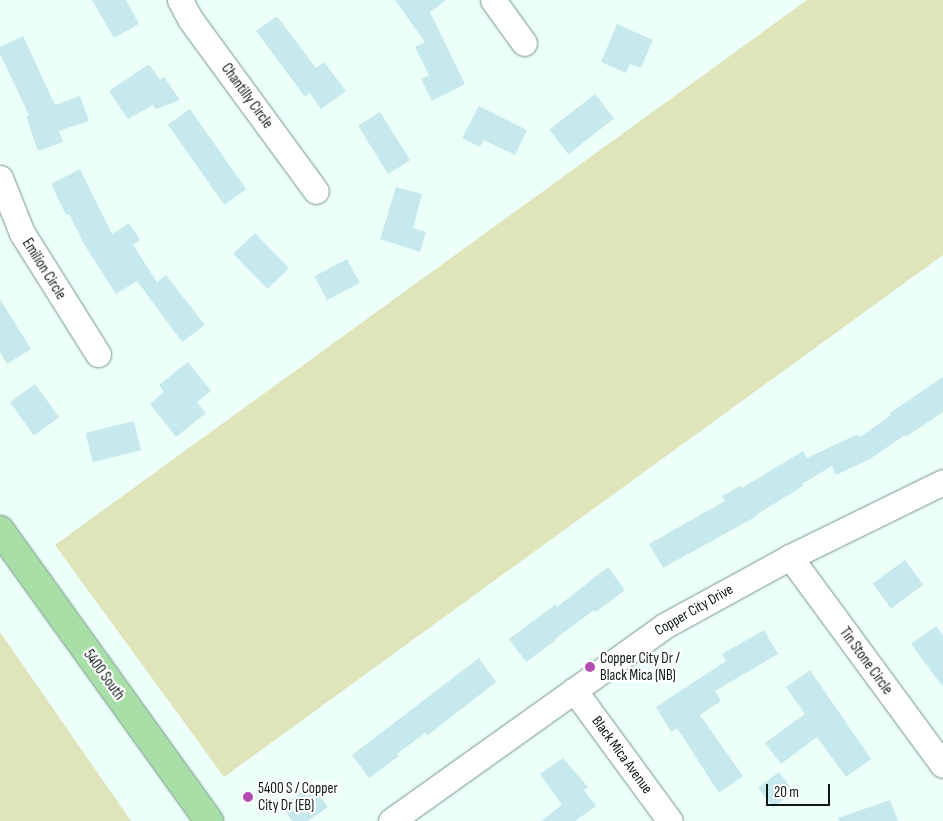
<!DOCTYPE html>
<style>
body{margin:0}
#map{position:relative;width:943px;height:821px;overflow:hidden;background:#ecfff9;font-family:"Sofia Sans Condensed",sans-serif}
div>[style]{position:absolute}
.green>*{inset:0;background:#e0e4ba}
.building>*{inset:0;background:#c6e9ed;transform-origin:0 0}
.roads{filter:drop-shadow(0 0 1px #749288) drop-shadow(0 0 1px #749288)}
.street>*{height:25px;margin:-12.5px;padding:0 12.5px;transform-origin:12.5px;border-radius:12.5px;background:#fff}
.primary>*{height:28px;margin:-14px;padding:0 14px;transform-origin:14px;border-radius:14px;background:#a8dfa6}
.dots>*{width:14px;height:14px;translate:-50% -50%;box-sizing:border-box;border:2px solid #fff;border-radius:50%}
span{translate:-50% -50%;white-space:nowrap;text-align:center;line-height:1.15;-webkit-text-stroke:4.5px #fff;paint-order:stroke}
.street-label{font-size:15px;color:#0e1a16}
.poi-label{font-size:15px;color:#0e1a16}
.left{translate:0 -50%;text-align:left}
.scale{position:absolute;left:766px;top:784px;width:64px;height:22px;box-sizing:border-box;border:2px solid #0e1a16;border-top:0;padding-left:6px;font-size:15px;line-height:18px;white-space:nowrap;color:#0e1a16;-webkit-text-stroke:4px #fff;paint-order:stroke}
</style>
<div id="map">
<div class="green">
<i style="clip-path:polygon(807px 0,943px 0,943px 255px,224px 777px,55px 545px)"></i>
<i style="clip-path:polygon(0 632px,131px 821px,0 821px)"></i>
</div>
<div class="building">
<i style="clip-path:polygon(92px 0,126px 0,139px 24px,114px 38px)"></i>
<i style="clip-path:polygon(395px 0,446px 0,430px 12px,465px 84px,432px 101px,421px 79px,429px 75px,415px 47px,425px 42px)"></i>
<i style="clip-path:polygon(277px 16px,316px 68px,324px 62px,346px 91px,321px 109px,310px 93px,305px 97px,256px 31px)"></i>
<i style="clip-path:polygon(617px 24px,653px 40px,641px 68px,630px 64px,626px 73px,601px 62px)"></i>
<i style="clip-path:polygon(23px 36px,55px 105px,80px 96px,89px 121px,59px 131px,63px 142px,38px 151px,26px 116px,29px 115px,0 54px,0 47px)"></i>
<i style="clip-path:polygon(149px 64px,160px 80px,164px 77px,180px 100px,156px 109px,153px 105px,128px 119px,109px 91px)"></i>
<i style="left:595px;top:94px;width:31px;height:58px;rotate:52deg"></i>
<i style="clip-path:polygon(479px 106px,527px 130px,515px 155px,484px 140px,480px 147px,462px 138px)"></i>
<i style="left:190px;top:109px;width:98px;height:27px;rotate:55deg"></i>
<i style="left:380px;top:112px;width:57px;height:26px;rotate:58deg"></i>
<i style="clip-path:polygon(80px 169px,112px 234px,129px 223px,140px 240px,133px 245px,157px 282px,166px 275px,205px 325px,182px 342px,137px 281px,116px 294px,84px 244px,69px 214px,66px 215px,51px 184px)"></i>
<i style="clip-path:polygon(396px 187px,422px 194px,413px 228px,426px 232px,420px 252px,380px 239px)"></i>
<i style="left:255px;top:233px;width:49px;height:30px;rotate:46deg"></i>
<i style="left:347px;top:259px;width:27px;height:37px;rotate:62deg"></i>
<i style="clip-path:polygon(0 299px,31px 349px,7px 364px,0 352px)"></i>
<i style="clip-path:polygon(188px 362px,211px 391px,197px 402px,206px 413px,176px 437px,150px 404px,164px 392px,159px 385px)"></i>
<i style="clip-path:polygon(943px 377px,943px 412px,906px 437px,905px 435px,870px 459px,836px 475px,832px 466px,802px 484px,803px 486px,756px 515px,757px 516px,663px 568px,649px 544px,725px 501px,722px 496px,740px 486px,742px 488px,803px 451px,807px 458px,858px 434px,860px 437px,891px 415px,890px 413px)"></i>
<i style="left:35px;top:384px;width:41px;height:31px;rotate:54deg"></i>
<i style="left:134px;top:421px;width:30px;height:50px;rotate:76deg"></i>
<i style="left:905px;top:560px;width:31px;height:40px;rotate:54deg"></i>
<i style="clip-path:polygon(608px 567px,625px 590px,596px 612px,594px 610px,555px 639px,556px 640px,526px 662px,509px 639px,556px 604px,557px 607px)"></i>
<i style="clip-path:polygon(936px 626px,943px 636px,943px 687px,911px 644px)"></i>
<i style="clip-path:polygon(764px 630px,778px 654px,715px 691px,721px 701px,700px 715px,743px 776px,719px 793px,677px 728px,671px 732px,656px 707px,726px 661px,722px 654px)"></i>
<i style="clip-path:polygon(479px 658px,496px 682px,428px 735px,425px 733px,397px 754px,399px 756px,369px 778px,352px 755px)"></i>
<i style="clip-path:polygon(810px 670px,871px 759px,846px 777px,817px 737px,781px 764px,765px 743px,805px 714px,786px 687px)"></i>
<i style="clip-path:polygon(563px 758px,588px 787px,584px 790px,596px 806px,575px 821px,541px 821px,562px 805px,540px 774px)"></i>
<i style="left:779px;top:772px;width:25px;height:26px;rotate:53deg"></i>
<i style="clip-path:polygon(312px 785px,328px 807px,308px 821px,292px 821px,282px 806px)"></i>
<i style="clip-path:polygon(890px 800px,898px 821px,839px 821px,838px 818px)"></i>
</div>
<div class="roads">
<div class="street">
<i style="left:180px;top:0;width:21px;rotate:62deg"></i>
<i style="left:190px;top:19px;width:213px;rotate:53.8deg"></i>
<i style="left:493px;top:0;width:53px;rotate:54.2deg"></i>
<i style="left:0;top:178px;width:59px;rotate:68.2deg"></i>
<i style="left:22px;top:233px;width:143px;rotate:57.9deg"></i>
<i style="left:790px;top:557px;width:258px;rotate:53.7deg"></i>
<i style="left:574px;top:690px;width:162px;rotate:53.8deg"></i>
<i style="left:391px;top:821px;width:335px;rotate:-35.5deg"></i>
<i style="left:664px;top:626px;width:144px;rotate:-28.7deg"></i>
<i style="left:790px;top:557px;width:170px;rotate:-26.1deg"></i>
</div>
<div class="primary">
<i style="left:0;top:530px;width:358px;rotate:54.3deg"></i>
</div>
</div>
<div class="dots">
<i style="left:590px;top:667px;background:#b34eb3"></i>
<i style="left:248px;top:797px;background:#b34eb3"></i>
</div>
<div class="street-label">
<span style="left:247px;top:96px;rotate:54deg">Chantilly Circle</span>
<span style="left:44px;top:269px;rotate:58deg">Emilion Circle</span>
<span style="left:694px;top:610px;rotate:-30deg">Copper City Drive</span>
<span style="left:866px;top:661px;rotate:54deg">Tin Stone Circle</span>
<span style="left:104px;top:675px;rotate:54deg">5400 South</span>
<span style="left:622px;top:755px;rotate:54deg">Black Mica Avenue</span>
</div>
<div class="poi-label">
<span class="left" style="left:600px;top:667px">Copper City Dr /<br>Black Mica (NB)</span>
<span class="left" style="left:258px;top:797px">5400 S / Copper<br>City Dr (EB)</span>
</div>
<div class="scale">20 m</div>
</div>
